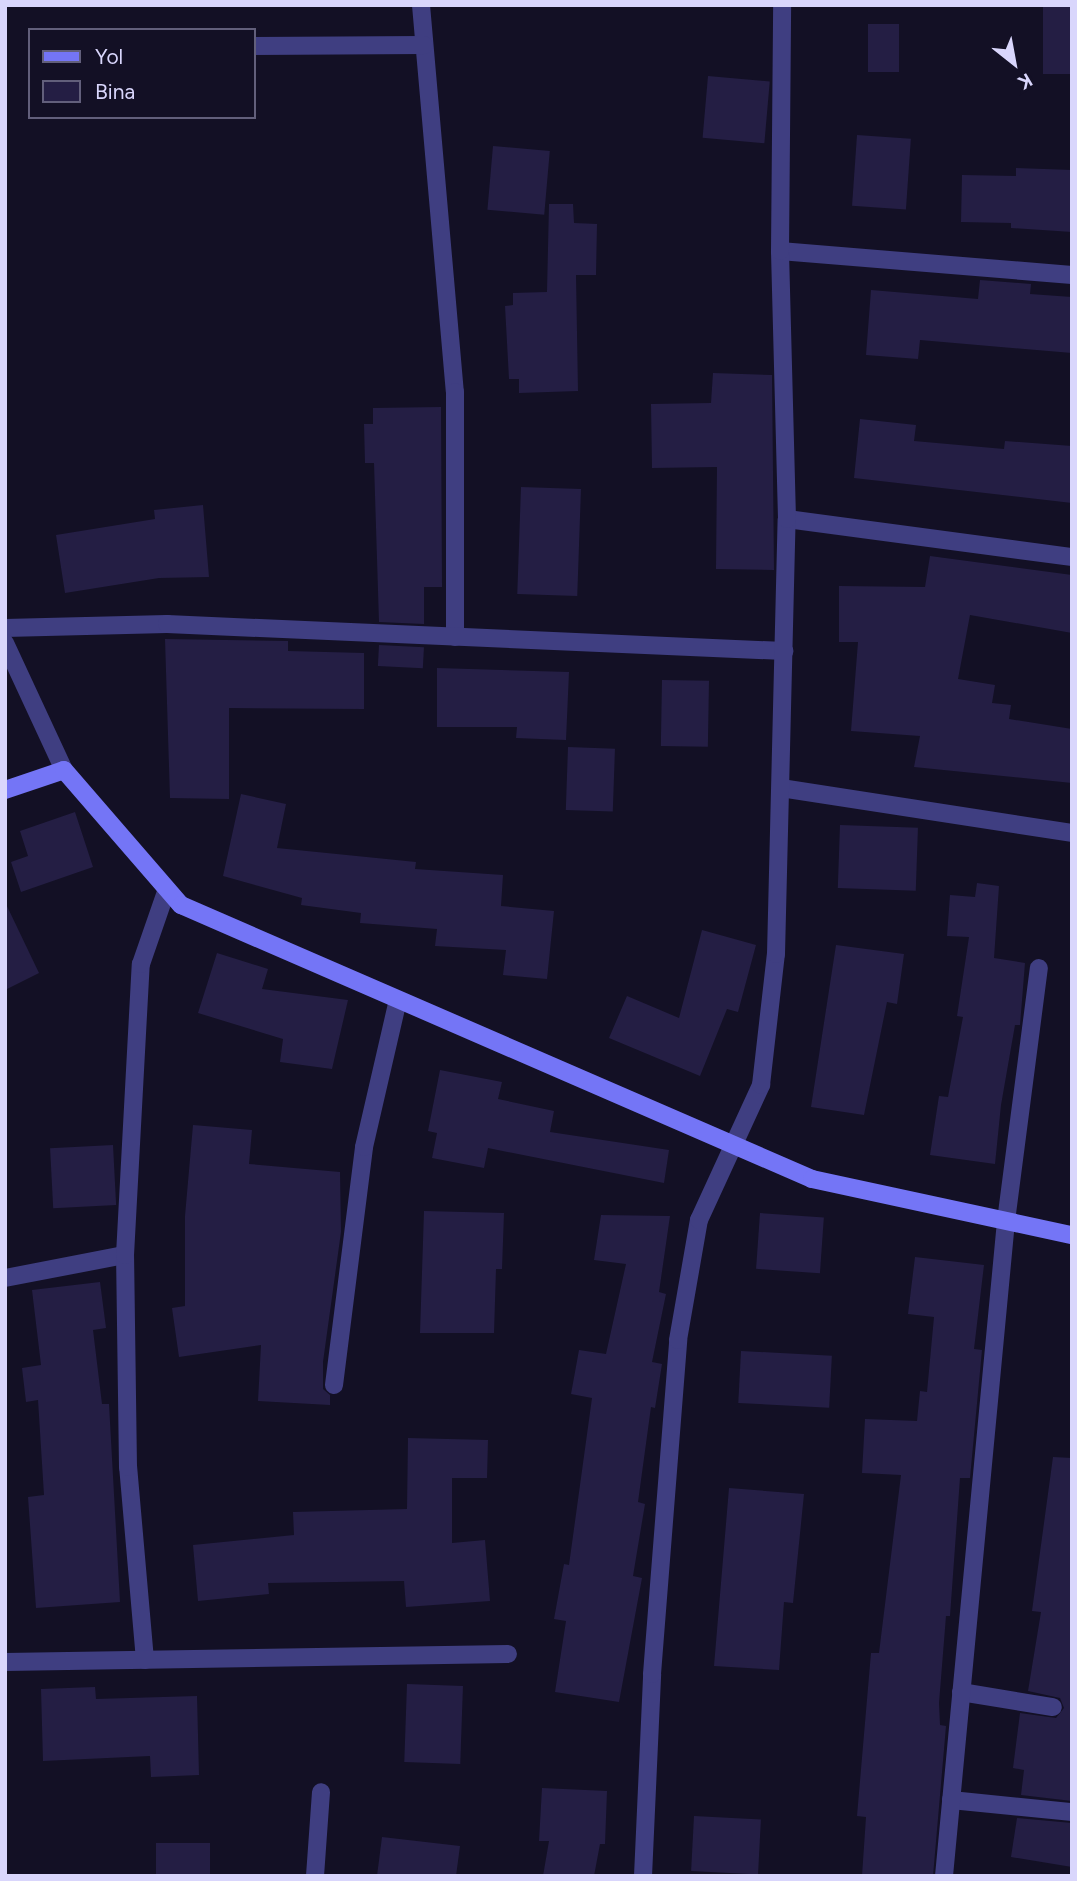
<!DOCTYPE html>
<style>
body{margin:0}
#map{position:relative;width:1077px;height:1881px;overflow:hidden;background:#131025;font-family:Figtree,sans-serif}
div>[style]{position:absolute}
.building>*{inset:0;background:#241e44;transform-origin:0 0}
.street>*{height:18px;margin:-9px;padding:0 9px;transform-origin:9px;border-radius:9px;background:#3f3e81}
.secondary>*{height:18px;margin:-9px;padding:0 9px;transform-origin:9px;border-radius:9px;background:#7475f6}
span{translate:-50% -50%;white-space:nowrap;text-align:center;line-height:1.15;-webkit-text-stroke:7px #131025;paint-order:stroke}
.frame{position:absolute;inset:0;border:7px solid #d9d6fc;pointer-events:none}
.legend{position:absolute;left:28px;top:28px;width:228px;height:91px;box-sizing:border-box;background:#131025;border:2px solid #625f7b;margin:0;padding:9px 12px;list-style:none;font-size:21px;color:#d9d6fc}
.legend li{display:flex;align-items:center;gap:14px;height:35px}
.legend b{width:35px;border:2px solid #625f7b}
.north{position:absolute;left:979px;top:28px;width:70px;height:70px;-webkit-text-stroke:5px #131025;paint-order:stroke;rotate:149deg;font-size:19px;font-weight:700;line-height:28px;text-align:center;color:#d9d6fc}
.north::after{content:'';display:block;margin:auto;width:24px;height:32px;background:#d9d6fc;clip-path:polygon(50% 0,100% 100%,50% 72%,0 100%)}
</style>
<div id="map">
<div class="building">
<i style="left:1043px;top:5px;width:29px;height:69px"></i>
<i style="left:868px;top:24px;width:31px;height:48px"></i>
<i style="left:708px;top:76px;width:62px;height:62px;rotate:5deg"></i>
<i style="left:857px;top:135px;width:54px;height:71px;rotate:4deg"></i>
<i style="left:493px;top:146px;width:57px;height:64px;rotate:5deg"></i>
<i style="clip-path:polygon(1016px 168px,1072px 170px,1072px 232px,1011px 228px,1011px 223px,961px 222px,962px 175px,1016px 176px)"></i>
<i style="clip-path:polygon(549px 204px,573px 204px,574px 223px,597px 224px,596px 275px,576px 275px,578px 391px,519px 393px,519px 379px,509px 379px,505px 306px,513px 305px,513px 293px,547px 292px)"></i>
<i style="clip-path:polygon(980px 280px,1031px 284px,1030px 294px,1072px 297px,1072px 353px,920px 340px,918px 359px,866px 355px,871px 290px,978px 299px)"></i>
<i style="clip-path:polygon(713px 373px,772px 375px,774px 570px,716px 569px,717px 467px,652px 468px,651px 404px,711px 403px)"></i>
<i style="clip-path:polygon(441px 407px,442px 587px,424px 587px,424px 624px,379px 622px,374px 463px,365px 463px,364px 424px,373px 424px,373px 408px)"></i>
<i style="clip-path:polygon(860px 419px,916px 425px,914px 441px,1004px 449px,1005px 441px,1072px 446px,1072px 503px,854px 478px)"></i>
<i style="left:521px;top:487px;width:60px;height:107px;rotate:2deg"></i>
<i style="clip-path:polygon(203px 505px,209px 577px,159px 578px,65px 593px,56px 535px,155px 519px,154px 510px)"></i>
<i style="clip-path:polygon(930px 556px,1072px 575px,1072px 633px,970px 615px,958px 679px,995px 685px,992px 703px,1011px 705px,1009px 719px,1072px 729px,1072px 783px,914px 767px,920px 736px,851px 731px,858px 642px,839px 642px,839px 586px,925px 587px)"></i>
<i style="clip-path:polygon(165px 639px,288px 641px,288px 651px,364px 653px,364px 709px,229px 708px,229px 799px,170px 798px)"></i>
<i style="left:379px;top:645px;width:45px;height:21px;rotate:3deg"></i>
<i style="clip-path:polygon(437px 668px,569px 672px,566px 740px,516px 738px,517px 727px,437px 727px)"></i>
<i style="left:662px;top:680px;width:47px;height:66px;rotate:1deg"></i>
<i style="left:568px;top:747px;width:47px;height:63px;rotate:2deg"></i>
<i style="clip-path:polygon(241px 794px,286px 804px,277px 848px,416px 862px,415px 869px,503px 875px,501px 906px,554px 911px,547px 979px,503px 975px,506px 950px,435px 946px,437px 929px,360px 923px,361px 913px,301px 905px,302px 898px,223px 876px)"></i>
<i style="clip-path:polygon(75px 812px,93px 867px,21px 892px,11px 862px,28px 856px,20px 831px)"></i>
<i style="left:840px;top:825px;width:78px;height:63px;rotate:2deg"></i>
<i style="clip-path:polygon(977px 883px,999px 886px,994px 958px,1025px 963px,1020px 1025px,1015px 1025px,1001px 1105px,995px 1164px,930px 1155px,939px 1096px,948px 1097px,963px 1017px,957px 1016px,969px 937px,947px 936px,950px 895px,975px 897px)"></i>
<i style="clip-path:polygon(5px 902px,39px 973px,5px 990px)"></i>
<i style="clip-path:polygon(702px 930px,756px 945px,738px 1012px,727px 1009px,700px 1076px,609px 1038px,627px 996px,679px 1018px)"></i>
<i style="clip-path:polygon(836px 945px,904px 954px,897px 1004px,887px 1002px,864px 1115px,811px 1107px)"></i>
<i style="clip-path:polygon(217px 953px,268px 969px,262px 989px,348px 1000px,332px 1069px,280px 1062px,283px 1039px,198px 1013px)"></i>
<i style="clip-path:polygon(440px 1070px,502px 1082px,498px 1099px,554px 1111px,550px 1132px,669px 1150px,664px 1183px,488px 1148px,484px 1168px,432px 1158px,437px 1133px,428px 1131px)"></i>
<i style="clip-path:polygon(193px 1125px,252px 1130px,249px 1164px,340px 1172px,341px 1232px,323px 1362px,323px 1389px,330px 1395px,330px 1405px,258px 1401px,261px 1345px,179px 1357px,172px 1308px,185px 1306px,185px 1216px)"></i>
<i style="left:113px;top:1145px;width:60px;height:63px;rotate:87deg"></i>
<i style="clip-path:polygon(424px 1211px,504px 1213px,502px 1269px,496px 1269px,494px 1333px,420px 1333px)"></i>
<i style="left:760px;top:1213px;width:64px;height:56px;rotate:4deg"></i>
<i style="clip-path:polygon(601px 1215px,670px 1216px,659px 1292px,666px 1294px,652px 1362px,662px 1364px,655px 1408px,651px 1407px,638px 1502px,645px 1504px,633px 1576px,642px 1578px,619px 1702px,555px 1692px,566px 1621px,554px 1619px,564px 1564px,569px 1565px,592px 1398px,571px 1394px,579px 1350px,606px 1354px,626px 1264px,594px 1260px)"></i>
<i style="clip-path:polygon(915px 1257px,984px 1265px,974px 1349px,982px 1350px,970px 1478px,960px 1478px,950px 1616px,946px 1616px,939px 1703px,940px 1725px,946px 1726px,933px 1876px,862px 1876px,866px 1817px,857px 1816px,871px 1653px,879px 1653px,901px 1475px,862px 1473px,865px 1419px,917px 1421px,920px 1391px,927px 1392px,934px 1317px,908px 1314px)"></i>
<i style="clip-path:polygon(100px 1282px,106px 1328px,93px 1330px,102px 1404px,109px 1404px,120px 1602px,36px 1608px,28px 1497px,44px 1495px,38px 1400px,26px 1402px,22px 1368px,41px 1365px,32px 1290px)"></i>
<i style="left:741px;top:1351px;width:91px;height:52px;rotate:3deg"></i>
<i style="clip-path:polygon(408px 1438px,488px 1440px,487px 1478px,452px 1478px,452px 1543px,485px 1540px,490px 1601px,406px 1607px,404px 1581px,268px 1583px,269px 1594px,198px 1601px,193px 1545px,294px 1535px,293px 1512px,407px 1509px)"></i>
<i style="clip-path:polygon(1053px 1457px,1072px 1458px,1072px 1801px,1021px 1795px,1024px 1770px,1013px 1768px,1020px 1713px,1056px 1718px,1064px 1708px,1060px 1698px,1028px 1691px,1041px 1612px,1032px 1611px)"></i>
<i style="clip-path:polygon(729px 1488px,804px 1494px,793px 1603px,784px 1602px,779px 1670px,714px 1666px)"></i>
<i style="left:407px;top:1684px;width:56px;height:78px;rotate:2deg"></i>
<i style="clip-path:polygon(95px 1687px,96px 1699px,197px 1696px,199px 1775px,151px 1777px,150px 1756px,43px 1761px,41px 1689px)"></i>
<i style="clip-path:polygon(542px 1788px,607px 1791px,605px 1844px,600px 1844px,594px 1876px,543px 1876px,549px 1841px,539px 1841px)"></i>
<i style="left:694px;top:1816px;width:67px;height:55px;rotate:3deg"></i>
<i style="clip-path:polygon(1017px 1818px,1072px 1823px,1072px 1867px,1011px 1857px)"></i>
<i style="clip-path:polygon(382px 1837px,460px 1846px,456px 1876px,377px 1876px)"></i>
<i style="left:156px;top:1843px;width:54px;height:33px"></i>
</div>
<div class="street">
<i style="left:421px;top:5px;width:388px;rotate:85deg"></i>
<i style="left:455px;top:392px;width:245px;rotate:90deg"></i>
<i style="left:254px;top:46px;width:170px;rotate:-0.3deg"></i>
<i style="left:780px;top:251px;width:293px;rotate:4.7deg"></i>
<i style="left:787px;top:519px;width:288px;rotate:7.6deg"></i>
<i style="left:5px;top:628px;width:162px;rotate:-1.4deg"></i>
<i style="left:167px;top:624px;width:618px;rotate:2.51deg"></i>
<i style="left:5px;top:643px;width:140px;rotate:65.1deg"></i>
<i style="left:781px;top:788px;width:294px;rotate:8.8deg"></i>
<i style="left:5px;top:1278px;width:122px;rotate:-10.9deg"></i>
<i style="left:334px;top:1385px;width:240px;rotate:-82.8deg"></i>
<i style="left:364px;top:1147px;width:151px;rotate:-77deg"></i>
<i style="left:145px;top:1660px;width:194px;rotate:-95deg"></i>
<i style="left:128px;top:1467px;width:212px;rotate:-90.8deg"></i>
<i style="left:125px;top:1255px;width:291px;rotate:-86.9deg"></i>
<i style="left:141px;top:964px;width:79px;rotate:-70.9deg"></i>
<i style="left:5px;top:1662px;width:503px;rotate:-0.91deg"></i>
<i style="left:961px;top:1692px;width:93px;rotate:9.3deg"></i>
<i style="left:951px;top:1800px;width:122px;rotate:5.7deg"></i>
<i style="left:315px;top:1876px;width:84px;rotate:-85.9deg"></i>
<i style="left:643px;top:1876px;width:202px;rotate:-87.4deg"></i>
<i style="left:652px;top:1674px;width:335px;rotate:-85.5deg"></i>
<i style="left:678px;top:1340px;width:122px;rotate:-80.1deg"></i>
<i style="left:699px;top:1220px;width:149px;rotate:-65.3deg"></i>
<i style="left:761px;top:1085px;width:132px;rotate:-83.5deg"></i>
<i style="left:776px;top:954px;width:435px;rotate:-88.6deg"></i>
<i style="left:787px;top:519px;width:268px;rotate:-91.5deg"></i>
<i style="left:780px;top:251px;width:246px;rotate:-89.5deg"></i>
<i style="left:944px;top:1876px;width:658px;rotate:-84.59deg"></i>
<i style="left:1006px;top:1221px;width:255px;rotate:-82.6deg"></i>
</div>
<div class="secondary">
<i style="left:5px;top:790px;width:62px;rotate:-18.7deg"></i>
<i style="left:64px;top:770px;width:179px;rotate:49.1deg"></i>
<i style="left:181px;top:905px;width:688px;rotate:23.47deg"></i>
<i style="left:812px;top:1179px;width:266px;rotate:12.2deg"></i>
</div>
<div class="frame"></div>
<ul class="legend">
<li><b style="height:9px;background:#7475f6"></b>Yol</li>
<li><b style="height:19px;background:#241e44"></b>Bina</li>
</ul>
<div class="north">K</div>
</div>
